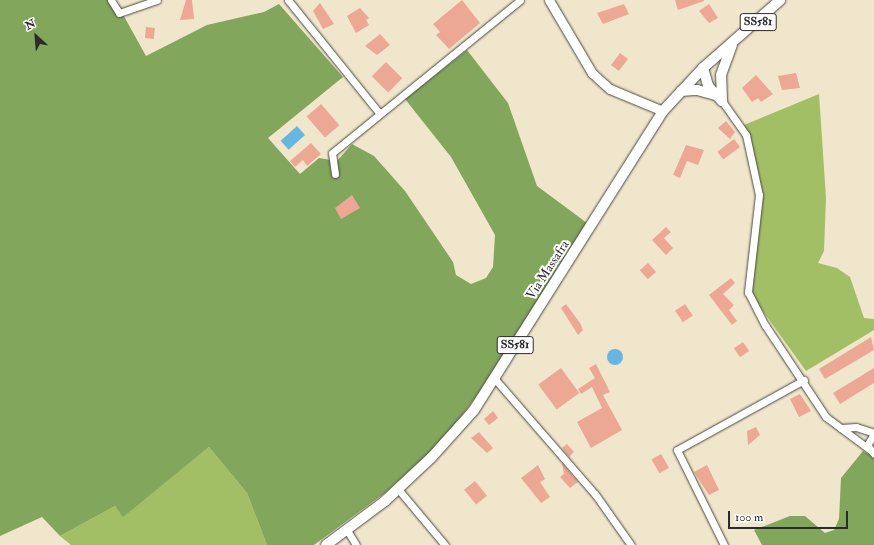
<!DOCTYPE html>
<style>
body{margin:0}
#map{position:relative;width:874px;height:545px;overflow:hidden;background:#f0e6cb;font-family:"IM FELL Double Pica",serif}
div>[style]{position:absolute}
.green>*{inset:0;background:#a3bf66}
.forest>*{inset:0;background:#82a65b}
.water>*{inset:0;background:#67b6e1;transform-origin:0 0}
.round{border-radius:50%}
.building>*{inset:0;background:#eda795;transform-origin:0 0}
.roads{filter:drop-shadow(0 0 1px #494743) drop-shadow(0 0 1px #494743)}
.street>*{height:7px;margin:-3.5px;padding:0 3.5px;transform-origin:3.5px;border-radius:3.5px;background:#fff}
.secondary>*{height:9px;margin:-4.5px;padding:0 4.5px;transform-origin:4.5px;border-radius:4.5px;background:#fff}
.primary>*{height:10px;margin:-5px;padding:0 5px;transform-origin:5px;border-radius:5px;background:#fff}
span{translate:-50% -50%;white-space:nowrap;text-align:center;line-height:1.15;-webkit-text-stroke:4px #fff;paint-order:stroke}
.shield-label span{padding:1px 3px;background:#fff;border:1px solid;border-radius:3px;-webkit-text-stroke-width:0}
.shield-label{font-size:12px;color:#2b2b2b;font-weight:700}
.street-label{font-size:13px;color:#2b2b2b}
.north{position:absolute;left:16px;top:16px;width:40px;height:40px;-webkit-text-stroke:3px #fff;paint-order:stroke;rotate:334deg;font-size:11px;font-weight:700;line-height:16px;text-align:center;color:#2b2b2b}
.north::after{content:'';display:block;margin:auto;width:14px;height:18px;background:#2b2b2b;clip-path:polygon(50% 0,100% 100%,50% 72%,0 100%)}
.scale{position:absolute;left:728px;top:511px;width:120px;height:18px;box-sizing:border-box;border:2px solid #2b2b2b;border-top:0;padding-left:5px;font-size:12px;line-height:14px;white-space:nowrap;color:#2b2b2b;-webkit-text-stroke:3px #fff;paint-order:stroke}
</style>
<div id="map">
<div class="green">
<i style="clip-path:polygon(819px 94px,826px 198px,824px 251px,818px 263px,837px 268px,850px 277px,864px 318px,874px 319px,874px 330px,806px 371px,754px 299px,749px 273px,758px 182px,744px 125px)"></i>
<i style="clip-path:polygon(209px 447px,247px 493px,267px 545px,71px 545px,60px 536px,115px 506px,123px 516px)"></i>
</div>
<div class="forest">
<i style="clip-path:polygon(0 0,115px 0,146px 56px,207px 25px,264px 12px,279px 4px,343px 77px,268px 138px,300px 174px,319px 158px,337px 161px,352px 144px,374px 156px,405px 191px,453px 262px,456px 275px,471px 284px,486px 278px,493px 267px,495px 235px,451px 157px,405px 99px,467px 50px,508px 103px,537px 186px,587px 223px,489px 379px,447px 436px,386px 492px,314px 545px,267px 545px,247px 493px,209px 447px,123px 517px,115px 506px,60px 536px,42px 517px,0 536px)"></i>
<i style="clip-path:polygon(863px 451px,874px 457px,874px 545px,762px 545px,754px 530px,790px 516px,805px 516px,825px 533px,834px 530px,839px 519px,841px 478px)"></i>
</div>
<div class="water">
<i style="left:297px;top:126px;width:12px;height:22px;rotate:48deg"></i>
<i class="round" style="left:607px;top:349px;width:16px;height:16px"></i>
</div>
<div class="building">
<i style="clip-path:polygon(186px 0,192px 0,194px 19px,180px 20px)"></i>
<i style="clip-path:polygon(462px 0,480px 23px,449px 49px,436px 35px,440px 32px,433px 24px)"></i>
<i style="clip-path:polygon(675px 0,704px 0,704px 1px,678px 10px)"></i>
<i style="clip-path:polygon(320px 3px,334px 24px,323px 29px,313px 11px)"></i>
<i style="clip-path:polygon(624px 4px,629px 14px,603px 24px,597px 13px)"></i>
<i style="clip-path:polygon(709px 4px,718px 18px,709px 23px,699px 11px)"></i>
<i style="clip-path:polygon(360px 8px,369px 18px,366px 20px,369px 25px,356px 33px,347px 16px)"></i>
<i style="left:146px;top:27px;width:9px;height:11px;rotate:6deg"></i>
<i style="clip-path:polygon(380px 34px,390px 45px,377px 55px,365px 46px)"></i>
<i style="left:620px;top:53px;width:10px;height:15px;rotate:37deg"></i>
<i style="left:386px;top:62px;width:23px;height:20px;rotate:45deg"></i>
<i style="clip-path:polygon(796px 73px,800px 88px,782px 90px,778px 76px)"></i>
<i style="clip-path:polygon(756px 75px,773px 94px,761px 102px,758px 98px,752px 102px,742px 88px)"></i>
<i style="left:321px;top:104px;width:28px;height:19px;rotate:49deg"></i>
<i style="clip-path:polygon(726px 121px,735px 132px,730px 139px,718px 128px)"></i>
<i style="left:734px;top:139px;width:10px;height:21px;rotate:53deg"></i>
<i style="clip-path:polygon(311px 143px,321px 154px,307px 166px,303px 160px,295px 167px,290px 161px)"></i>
<i style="clip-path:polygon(686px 145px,704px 150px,698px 165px,687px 161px,680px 178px,673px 175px)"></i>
<i style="clip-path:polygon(352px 195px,360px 208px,341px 219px,335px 208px)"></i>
<i style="clip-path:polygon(666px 227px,671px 232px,664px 238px,673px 248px,666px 255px,652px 240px)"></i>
<i style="left:648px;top:263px;width:12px;height:11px;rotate:48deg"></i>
<i style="clip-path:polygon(731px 278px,735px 283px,723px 294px,734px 305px,729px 310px,737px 321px,732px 325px,709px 295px)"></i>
<i style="clip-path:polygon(566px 304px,580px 323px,583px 330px,578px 335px,561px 308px)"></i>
<i style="left:685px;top:304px;width:14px;height:12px;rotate:56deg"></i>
<i style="clip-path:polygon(871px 337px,874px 350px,825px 379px,819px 369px)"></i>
<i style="left:743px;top:342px;width:11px;height:11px;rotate:56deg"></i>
<i style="clip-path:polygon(596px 364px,610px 392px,603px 395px,622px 430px,591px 448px,577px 422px,602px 408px,592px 387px,581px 394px,578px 389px,595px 378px,589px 368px)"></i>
<i style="left:561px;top:368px;width:31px;height:28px;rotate:54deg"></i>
<i style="clip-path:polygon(874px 368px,874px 383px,840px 404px,833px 393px)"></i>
<i style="clip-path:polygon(800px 394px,811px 411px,799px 417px,790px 399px)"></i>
<i style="clip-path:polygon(493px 411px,498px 418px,489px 425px,484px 419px)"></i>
<i style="clip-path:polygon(756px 427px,760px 435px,748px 445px,747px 431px)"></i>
<i style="clip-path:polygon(479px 432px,493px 448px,487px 453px,471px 438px)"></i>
<i style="clip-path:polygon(567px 444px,574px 452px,569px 457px,562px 448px)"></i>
<i style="left:661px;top:454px;width:16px;height:11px;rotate:60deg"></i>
<i style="clip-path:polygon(562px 463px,578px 482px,570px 488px,560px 477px,564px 474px)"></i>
<i style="clip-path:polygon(538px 465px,545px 479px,540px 482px,550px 497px,541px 503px,521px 478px)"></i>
<i style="clip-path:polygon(707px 465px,719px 490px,709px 495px,694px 472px)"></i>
<i style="left:475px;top:481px;width:19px;height:14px;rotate:51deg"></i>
</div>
<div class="roads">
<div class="street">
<i style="left:111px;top:0;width:15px;rotate:58deg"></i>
<i style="left:119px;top:13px;width:40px;rotate:-18.9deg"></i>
<i style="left:288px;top:0;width:146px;rotate:51.1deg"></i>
<i style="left:722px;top:101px;width:42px;rotate:54.8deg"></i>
<i style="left:746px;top:135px;width:61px;rotate:77.8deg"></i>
<i style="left:759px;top:195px;width:98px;rotate:96.5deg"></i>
<i style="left:748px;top:292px;width:37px;rotate:63deg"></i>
<i style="left:765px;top:325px;width:110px;rotate:56.5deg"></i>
<i style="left:826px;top:417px;width:54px;rotate:36.7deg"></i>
<i style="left:335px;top:174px;width:21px;rotate:-98deg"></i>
<i style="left:332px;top:153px;width:242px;rotate:-39.1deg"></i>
<i style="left:494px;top:378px;width:154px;rotate:49deg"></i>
<i style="left:595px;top:494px;width:62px;rotate:54.8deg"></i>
<i style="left:841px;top:428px;width:15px;rotate:-4deg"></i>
<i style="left:856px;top:427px;width:19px;rotate:18deg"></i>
<i style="left:874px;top:434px;width:13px;rotate:122deg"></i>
<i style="left:867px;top:445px;width:11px;rotate:52deg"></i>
<i style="left:398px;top:489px;width:73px;rotate:50deg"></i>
<i style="left:347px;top:530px;width:17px;rotate:59deg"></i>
<i style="left:724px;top:545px;width:106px;rotate:-116.3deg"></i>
<i style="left:677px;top:450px;width:145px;rotate:-28.9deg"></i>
</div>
<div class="secondary">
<i style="left:549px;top:0;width:85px;rotate:59.5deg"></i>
<i style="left:592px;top:73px;width:24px;rotate:42deg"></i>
<i style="left:610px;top:89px;width:57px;rotate:22.5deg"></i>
</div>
<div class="primary">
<i style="left:703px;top:68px;width:19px;rotate:74deg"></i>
<i style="left:708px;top:86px;width:21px;rotate:47deg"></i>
<i style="left:681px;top:91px;width:16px;rotate:-4deg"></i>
<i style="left:697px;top:90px;width:20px;rotate:15deg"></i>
<i style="left:722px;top:101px;width:26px;rotate:-92deg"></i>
<i style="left:721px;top:75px;width:32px;rotate:-70deg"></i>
<i style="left:326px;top:545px;width:74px;rotate:-36.7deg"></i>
<i style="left:385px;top:501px;width:63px;rotate:-43.1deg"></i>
<i style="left:431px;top:458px;width:64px;rotate:-48.1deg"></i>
<i style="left:474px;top:410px;width:354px;rotate:-57.7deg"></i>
<i style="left:663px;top:111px;width:59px;rotate:-47.1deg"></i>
<i style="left:703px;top:68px;width:103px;rotate:-41.4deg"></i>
</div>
</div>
<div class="shield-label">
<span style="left:758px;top:22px">SS581</span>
<span style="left:515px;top:345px">SS581</span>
</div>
<div class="street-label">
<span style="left:548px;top:270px;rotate:-57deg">Via Massafra</span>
</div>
<div class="north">N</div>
<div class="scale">100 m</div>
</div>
